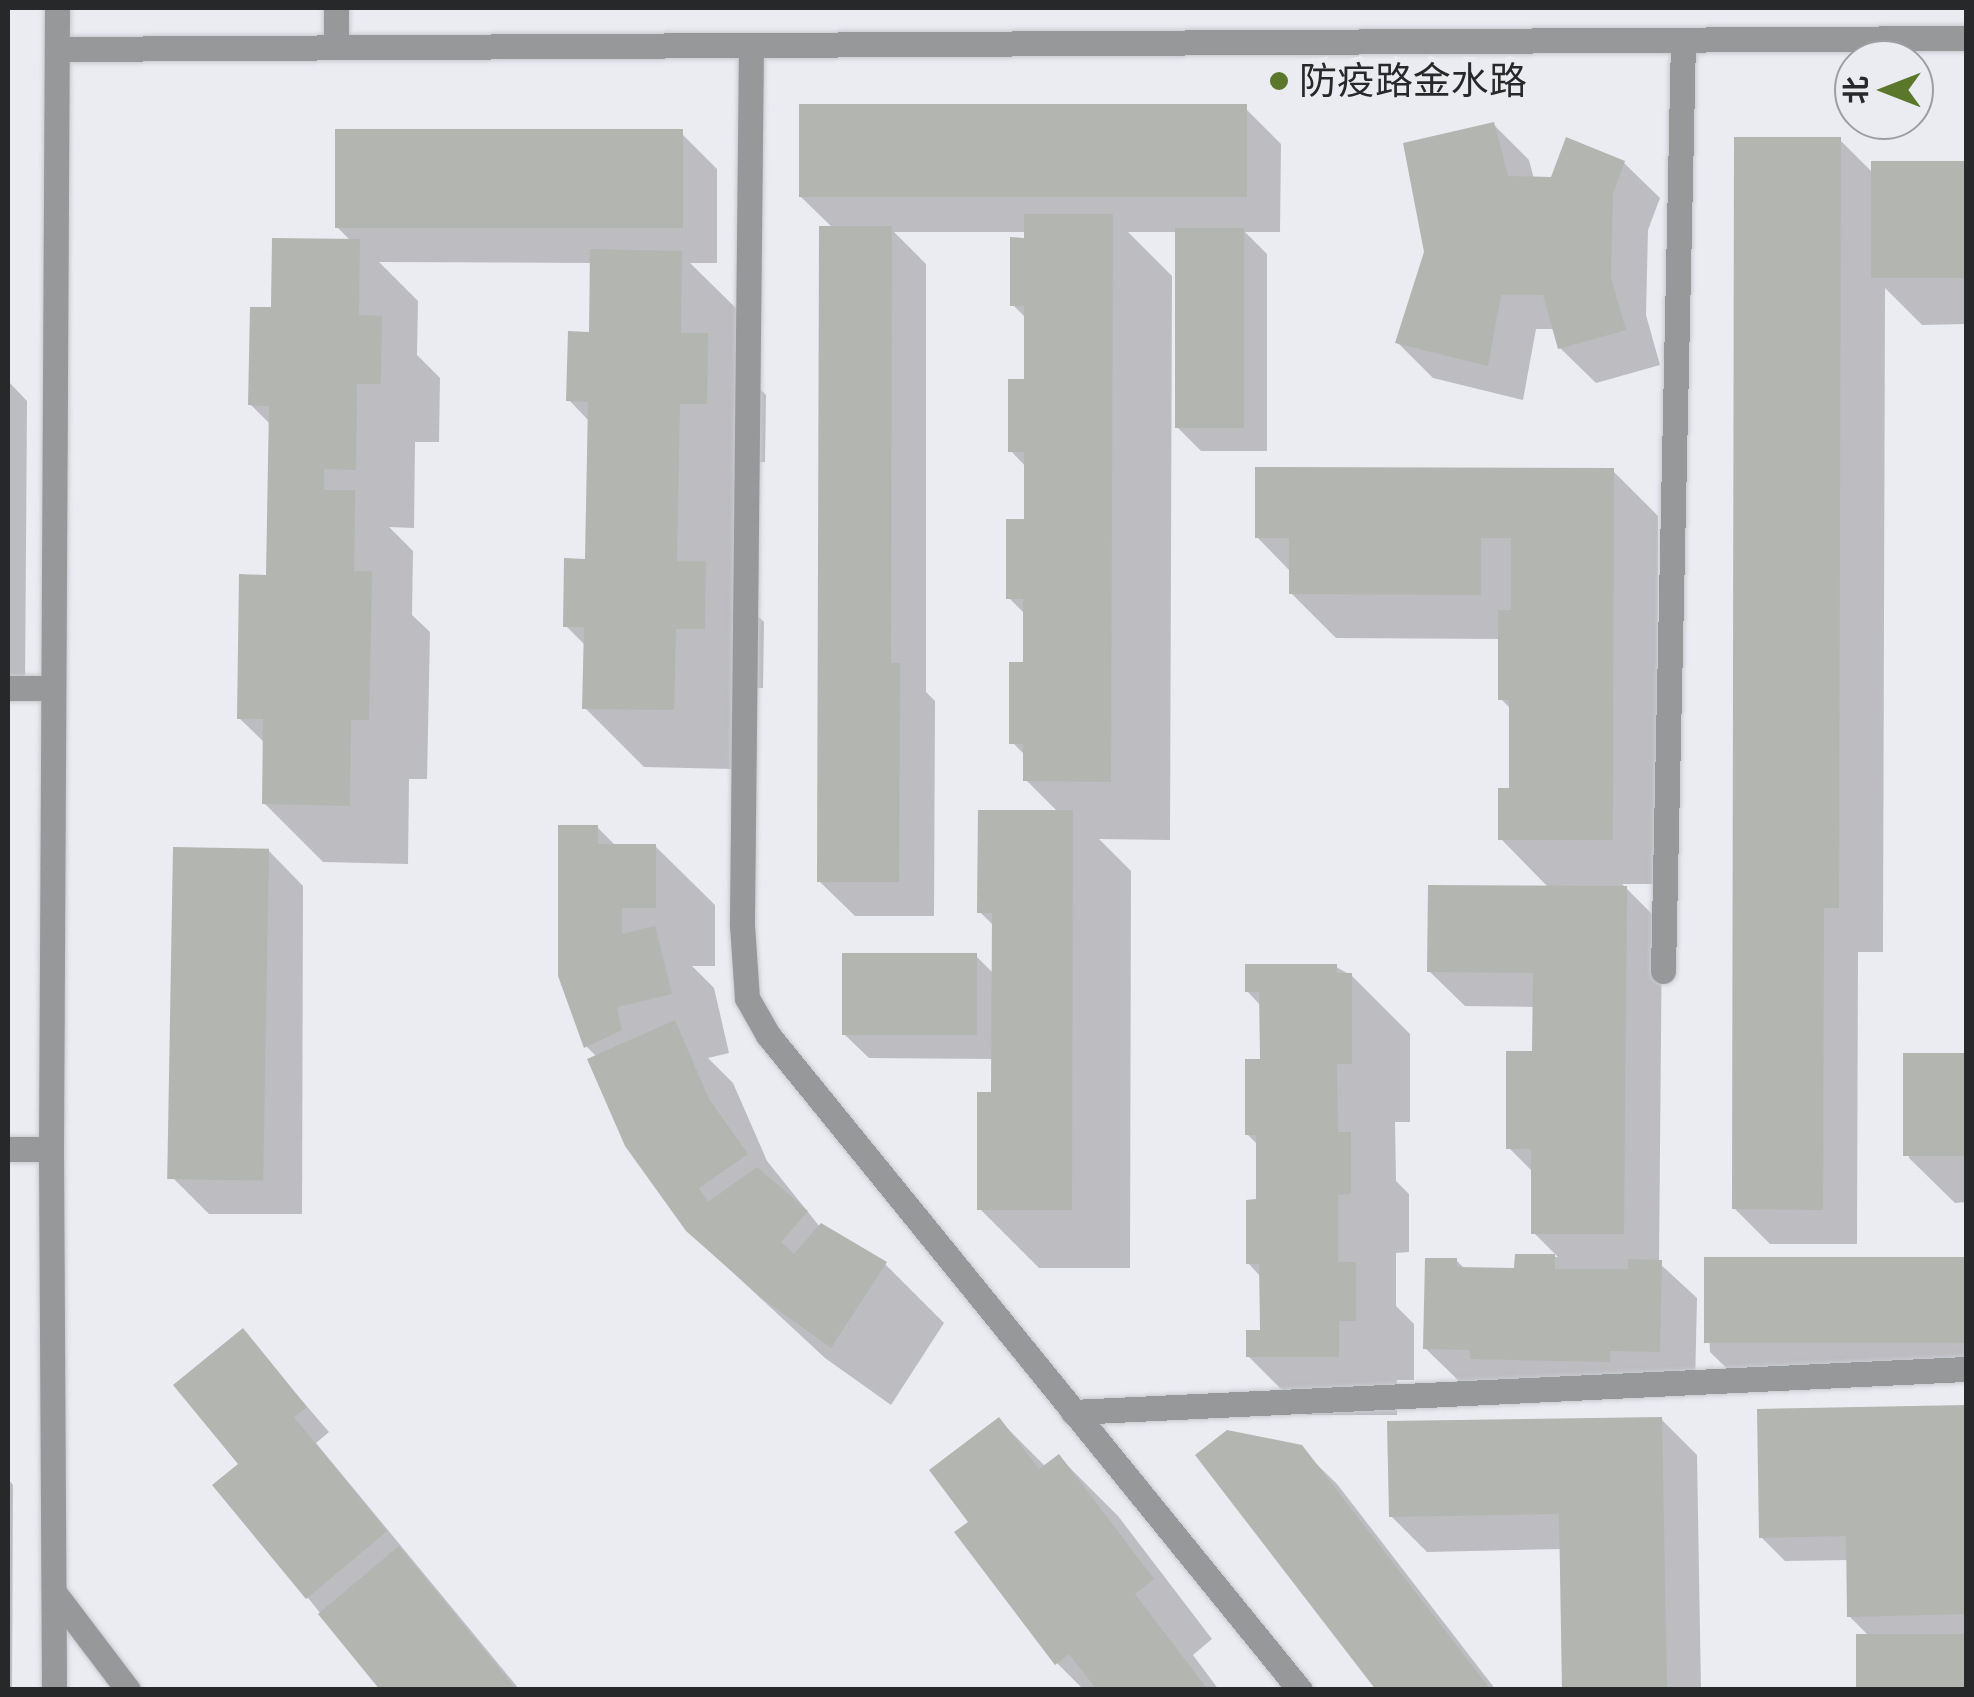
<!DOCTYPE html>
<meta charset="utf-8">
<style>
body{margin:0}
#map{position:relative;width:1974px;height:1697px;overflow:hidden;background:#ebecf2;font-family:Mulish,"Noto Sans SC",sans-serif}
div>[style]{position:absolute}
.shadow>*{inset:0;background:#0003}
.building>*{inset:0;background:#b3b5b0;transform-origin:0 0}
.roads{filter:drop-shadow(0 0 2px #c8c9ce) drop-shadow(0 0 2px #c8c9ce)}
.service>*{height:25px;margin:-12.5px;padding:0 12.5px;transform-origin:12.5px;border-radius:12.5px;background:#97989a}
.minor>*{height:25px;margin:-12.5px;padding:0 12.5px;transform-origin:12.5px;border-radius:12.5px;background:#97989a}
.tertiary>*{height:25px;margin:-12.5px;padding:0 12.5px;transform-origin:12.5px;border-radius:12.5px;background:#97989a}
.dots>*{width:28px;height:28px;translate:-50% -50%;box-sizing:border-box;border:5px solid #ebecf2;border-radius:50%}
span{translate:-50% -50%;white-space:nowrap;text-align:center;line-height:1.15;-webkit-text-stroke:10px #ebecf2;paint-order:stroke}
.poi-label{font-size:38px;color:#272829}
.left{translate:0 -50%;text-align:left}
.frame{position:absolute;inset:0;border:10px solid #272829;pointer-events:none}
.north{position:absolute;left:1834px;top:40px;width:100px;height:100px;box-sizing:border-box;background:#ebecf2;border:2px solid #9d9ea2;border-radius:50%;rotate:270deg;font-size:28px;font-weight:700;line-height:40px;text-align:center;color:#272829}
.north::after{content:'';display:block;margin:auto;width:35px;height:45px;background:#5b772b;clip-path:polygon(50% 0,100% 100%,50% 72%,0 100%)}
</style>
<div id="map">
<div class="shadow">
<i style="clip-path:polygon(1246px 109px,1281px 144px,1280px 232px,1245px 232px,1267px 254px,1267px 451px,1201px 451px,1177px 427px,1178px 232px,1128px 232px,1172px 276px,1170px 840px,1099px 839px,1131px 871px,1130px 1268px,1039px 1268px,980px 1209px,994px 1059px,869px 1058px,844px 1034px,976px 956px,994px 974px,995px 927px,980px 912px,1058px 812px,1026px 780px,1026px 756px,1012px 742px,1026px 664px,1026px 615px,1009px 598px,1027px 521px,1027px 468px,1011px 451px,1027px 381px,1027px 319px,1013px 305px,1027px 232px,894px 232px,926px 264px,926px 692px,935px 701px,934px 916px,855px 916px,819px 881px,833px 228px,800px 196px)"></i>
<i style="clip-path:polygon(1493px 124px,1529px 160px,1534px 179px,1553px 180px,1624px 163px,1660px 198px,1648px 230px,1646px 315px,1660px 365px,1596px 383px,1560px 348px,1555px 329px,1536px 329px,1523px 400px,1433px 378px,1398px 343px)"></i>
<i style="clip-path:polygon(681px 133px,717px 169px,717px 263px,690px 263px,740px 312px,739px 368px,766px 395px,765px 462px,738px 462px,735px 594px,764px 622px,763px 688px,734px 687px,732px 769px,644px 767px,585px 708px,586px 646px,566px 626px,588px 562px,590px 422px,569px 400px,592px 334px,593px 263px,379px 262px,418px 301px,417px 355px,440px 378px,439px 442px,415px 442px,414px 528px,389px 527px,413px 551px,412px 615px,430px 632px,427px 779px,409px 779px,408px 864px,323px 862px,264px 803px,265px 743px,239px 718px,268px 577px,271px 425px,250px 404px,273px 309px,352px 242px,337px 227px)"></i>
<i style="clip-path:polygon(1840px 140px,1874px 174px,1873px 167px,1966px 164px,1966px 324px,1922px 325px,1885px 288px,1883px 952px,1858px 952px,1857px 1244px,1770px 1244px,1734px 1208px)"></i>
<i style="clip-path:polygon(8px 381px,27px 401px,25px 691px,8px 691px)"></i>
<i style="clip-path:polygon(1613px 471px,1658px 516px,1657px 884px,1622px 884px,1662px 924px,1659px 1263px,1697px 1298px,1695px 1387px,1461px 1383px,1425px 1348px,1456px 1260px,1465px 1269px,1516px 1270px,1517px 1256px,1558px 1257px,1534px 1233px,1534px 1173px,1509px 1148px,1535px 1054px,1535px 1007px,1465px 1006px,1429px 971px,1549px 888px,1501px 839px,1512px 791px,1512px 710px,1501px 699px,1501px 639px,1336px 638px,1291px 593px,1291px 572px,1257px 537px)"></i>
<i style="clip-path:polygon(597px 827px,616px 846px,655px 846px,715px 905px,715px 966px,692px 966px,714px 988px,729px 1053px,708px 1058px,733px 1083px,767px 1161px,820px 1227px,885px 1264px,944px 1323px,891px 1405px,825px 1358px,687px 1230px,597px 1057px,586px 1046px)"></i>
<i style="clip-path:polygon(268px 850px,303px 886px,302px 1214px,209px 1214px,173px 1178px)"></i>
<i style="clip-path:polygon(1336px 967px,1351px 975px,1410px 1034px,1410px 1122px,1395px 1122px,1396px 1181px,1409px 1194px,1409px 1252px,1396px 1253px,1396px 1306px,1414px 1324px,1414px 1380px,1397px 1380px,1397px 1415px,1307px 1415px,1248px 1356px,1262px 1332px,1261px 1277px,1248px 1263px,1258px 1201px,1258px 1145px,1247px 1134px,1262px 1061px,1261px 1006px,1247px 991px)"></i>
<i style="clip-path:polygon(1966px 1055px,1966px 1202px,1955px 1203px,1909px 1158px,1906px 1058px)"></i>
<i style="clip-path:polygon(1966px 1259px,1966px 1379px,1746px 1387px,1710px 1352px,1707px 1268px)"></i>
<i style="clip-path:polygon(242px 1331px,329px 1432px,316px 1443px,520px 1690px,383px 1690px,308px 1598px,241px 1465px)"></i>
<i style="clip-path:polygon(1966px 1408px,1966px 1690px,1859px 1690px,1872px 1639px,1849px 1616px,1849px 1560px,1785px 1561px,1761px 1537px,1759px 1412px)"></i>
<i style="clip-path:polygon(1661px 1419px,1697px 1455px,1701px 1690px,1565px 1690px,1562px 1549px,1427px 1552px,1391px 1516px)"></i>
<i style="clip-path:polygon(999px 1420px,1046px 1467px,1059px 1457px,1118px 1516px,1212px 1639px,1193px 1655px,1219px 1690px,1084px 1690px,1057px 1663px,972px 1522px)"></i>
<i style="clip-path:polygon(1300px 1448px,1337px 1484px,1496px 1690px,1379px 1690px)"></i>
<i style="clip-path:polygon(8px 1479px,13px 1485px,12px 1690px,8px 1690px)"></i>
</div>
<div class="building">
<i style="left:799px;top:104px;width:448px;height:93px"></i>
<i style="clip-path:polygon(1494px 122px,1508px 176px,1551px 177px,1566px 137px,1625px 161px,1613px 194px,1611px 278px,1626px 330px,1558px 349px,1543px 295px,1501px 295px,1488px 366px,1395px 343px,1424px 252px,1403px 143px)"></i>
<i style="left:335px;top:129px;width:348px;height:99px"></i>
<i style="clip-path:polygon(1734px 137px,1841px 137px,1839px 908px,1824px 908px,1823px 1210px,1732px 1209px)"></i>
<i style="left:1966px;top:161px;width:117px;height:95px;rotate:90deg"></i>
<i style="clip-path:polygon(1024px 214px,1113px 214px,1111px 782px,1023px 781px,1023px 744px,1009px 744px,1009px 662px,1023px 662px,1023px 599px,1006px 599px,1006px 519px,1024px 519px,1024px 452px,1008px 452px,1008px 379px,1024px 379px,1024px 306px,1010px 306px,1010px 237px,1024px 238px)"></i>
<i style="clip-path:polygon(819px 226px,892px 226px,891px 663px,900px 663px,899px 882px,817px 882px)"></i>
<i style="left:1175px;top:228px;width:69px;height:200px"></i>
<i style="clip-path:polygon(272px 238px,360px 239px,359px 315px,382px 316px,381px 384px,357px 384px,356px 470px,324px 469px,324px 490px,355px 490px,354px 571px,372px 571px,369px 720px,351px 720px,350px 806px,262px 804px,263px 719px,237px 719px,239px 574px,266px 575px,269px 406px,248px 405px,250px 307px,271px 307px)"></i>
<i style="clip-path:polygon(590px 249px,682px 251px,681px 333px,708px 333px,707px 404px,680px 404px,677px 561px,706px 561px,705px 629px,676px 629px,674px 710px,582px 709px,584px 627px,563px 627px,564px 558px,585px 559px,588px 402px,566px 401px,568px 331px,589px 332px)"></i>
<i style="clip-path:polygon(1255px 467px,1614px 468px,1613px 840px,1498px 840px,1498px 788px,1509px 788px,1509px 700px,1498px 700px,1498px 610px,1511px 610px,1511px 538px,1481px 538px,1481px 595px,1289px 594px,1289px 538px,1255px 538px)"></i>
<i style="clip-path:polygon(978px 810px,1073px 810px,1072px 1210px,977px 1210px,977px 1092px,991px 1092px,992px 913px,977px 913px)"></i>
<i style="clip-path:polygon(558px 825px,598px 825px,598px 844px,656px 844px,656px 908px,622px 908px,622px 934px,655px 926px,672px 994px,617px 1007px,622px 1030px,584px 1048px,558px 976px)"></i>
<i style="left:173px;top:847px;width:96px;height:332px;rotate:1deg"></i>
<i style="clip-path:polygon(1428px 885px,1627px 886px,1624px 1234px,1531px 1234px,1531px 1149px,1506px 1149px,1506px 1051px,1532px 1051px,1533px 973px,1427px 972px)"></i>
<i style="left:842px;top:953px;width:135px;height:82px"></i>
<i style="clip-path:polygon(1245px 964px,1337px 964px,1337px 973px,1352px 973px,1352px 1064px,1337px 1064px,1338px 1132px,1351px 1132px,1351px 1194px,1338px 1195px,1338px 1262px,1356px 1262px,1356px 1321px,1339px 1321px,1339px 1357px,1246px 1357px,1246px 1330px,1260px 1330px,1259px 1264px,1246px 1264px,1246px 1200px,1256px 1199px,1256px 1135px,1245px 1135px,1245px 1059px,1260px 1059px,1259px 992px,1245px 992px)"></i>
<i style="clip-path:polygon(675px 1020px,709px 1099px,748px 1154px,699px 1188px,708px 1202px,757px 1167px,808px 1211px,781px 1242px,794px 1254px,821px 1223px,887px 1262px,831px 1348px,763px 1299px,686px 1231px,625px 1146px,587px 1059px)"></i>
<i style="left:1966px;top:1053px;width:103px;height:63px;rotate:90deg"></i>
<i style="clip-path:polygon(1515px 1254px,1555px 1254px,1555px 1269px,1628px 1269px,1628px 1259px,1662px 1260px,1660px 1352px,1610px 1351px,1610px 1362px,1470px 1359px,1470px 1350px,1423px 1349px,1425px 1258px,1457px 1258px,1457px 1267px,1514px 1268px)"></i>
<i style="left:1966px;top:1257px;width:86px;height:262px;rotate:90deg"></i>
<i style="clip-path:polygon(243px 1328px,307px 1407px,294px 1417px,387px 1531px,306px 1599px,212px 1485px,238px 1464px,173px 1385px)"></i>
<i style="clip-path:polygon(1966px 1405px,1966px 1614px,1847px 1617px,1846px 1536px,1759px 1538px,1757px 1409px)"></i>
<i style="clip-path:polygon(999px 1417px,1039px 1469px,1059px 1454px,1154px 1579px,1135px 1594px,1208px 1690px,1097px 1690px,1069px 1654px,1055px 1665px,954px 1532px,968px 1522px,929px 1470px)"></i>
<i style="clip-path:polygon(1662px 1417px,1667px 1690px,1562px 1690px,1559px 1514px,1389px 1517px,1387px 1421px)"></i>
<i style="clip-path:polygon(1227px 1430px,1302px 1445px,1491px 1690px,1376px 1690px,1195px 1455px)"></i>
<i style="clip-path:polygon(399px 1546px,517px 1690px,380px 1690px,318px 1614px)"></i>
<i style="left:1966px;top:1634px;width:56px;height:110px;rotate:90deg"></i>
</div>
<div class="roads">
<div class="service">
<i style="left:336px;top:8px;width:39px;rotate:90deg"></i>
<i style="left:8px;top:688px;width:45px"></i>
<i style="left:1663px;top:971px;width:931px;rotate:-88.77deg"></i>
<i style="left:56px;top:1595px;width:119px;rotate:52.8deg"></i>
</div>
<div class="minor">
<i style="left:751px;top:45px;width:880px;rotate:90.59deg"></i>
<i style="left:742px;top:925px;width:73px;rotate:86.1deg"></i>
<i style="left:747px;top:998px;width:43px;rotate:60.4deg"></i>
<i style="left:768px;top:1035px;width:844px;rotate:50.92deg"></i>
<i style="left:57px;top:49px;width:1909px;rotate:-0.33deg"></i>
<i style="left:1073px;top:1412px;width:894px;rotate:-2.76deg"></i>
</div>
<div class="tertiary">
<i style="left:8px;top:1149px;width:43px"></i>
<i style="left:54px;top:1690px;width:541px;rotate:-90.32deg"></i>
<i style="left:51px;top:1149px;width:1141px;rotate:-89.7deg"></i>
</div>
</div>
<div class="dots">
<i style="left:1279px;top:81px;background:#5b772b"></i>
</div>
<div class="poi-label">
<span class="left" style="left:1299px;top:81px">防疫路金水路</span>
</div>
<div class="frame"></div>
<div class="north">北</div>
</div>
